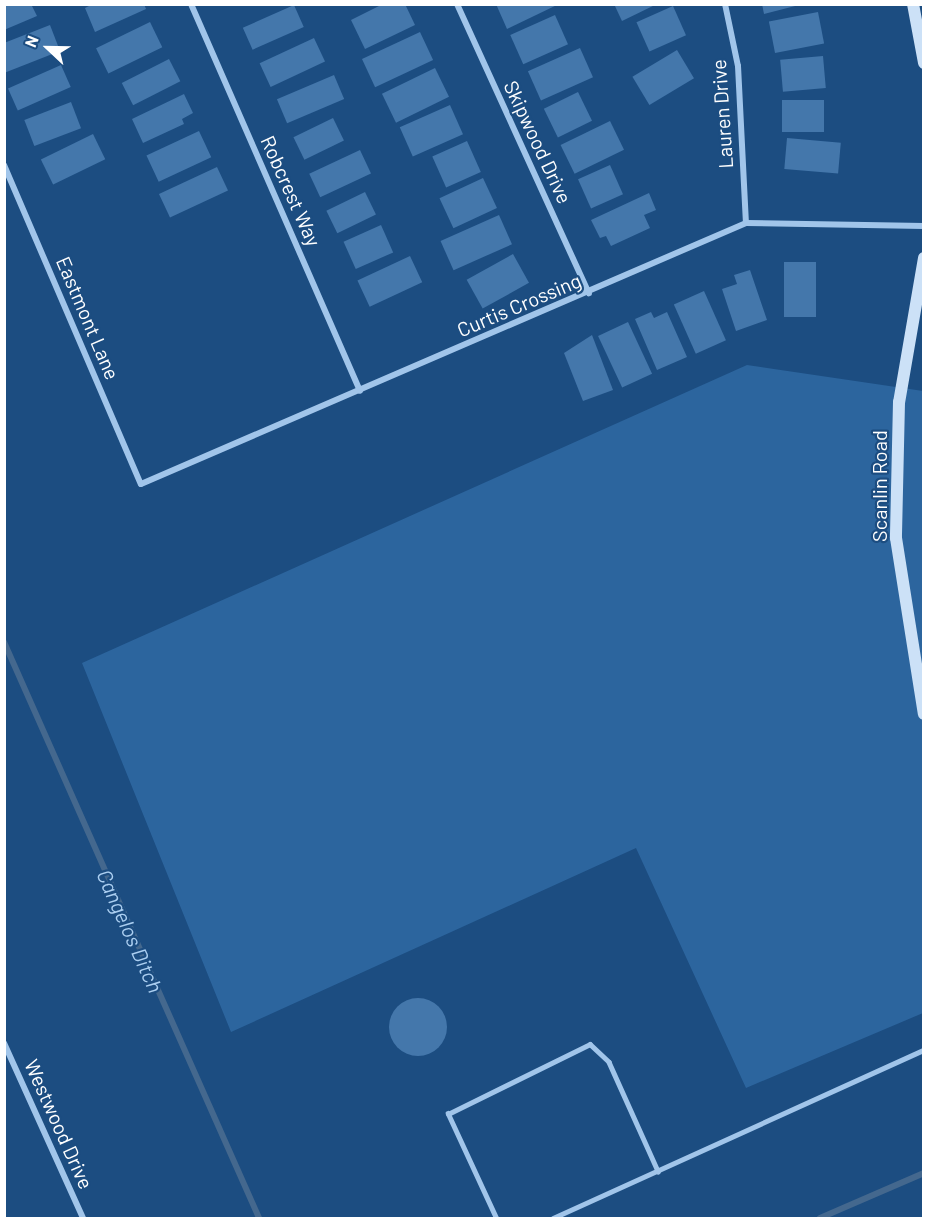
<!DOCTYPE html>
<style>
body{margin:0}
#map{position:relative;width:928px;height:1223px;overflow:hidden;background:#1c4d81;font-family:Barlow,sans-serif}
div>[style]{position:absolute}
.green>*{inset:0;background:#2c659e}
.stream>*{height:6px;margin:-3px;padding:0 3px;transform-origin:3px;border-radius:3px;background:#44688e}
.building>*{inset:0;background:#4477ab;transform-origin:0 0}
.round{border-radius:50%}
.lane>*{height:4.5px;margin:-2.25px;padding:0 2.25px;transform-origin:2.25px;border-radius:2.25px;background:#a1c5ea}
.street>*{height:6px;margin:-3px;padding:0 3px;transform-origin:3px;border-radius:3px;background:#a1c5ea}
.secondary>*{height:12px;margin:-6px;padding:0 6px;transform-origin:6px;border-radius:6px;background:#cce1f7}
span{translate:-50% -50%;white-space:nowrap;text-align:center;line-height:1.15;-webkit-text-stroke:4.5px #1c4d81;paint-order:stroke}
.street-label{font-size:20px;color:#fff}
.water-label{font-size:21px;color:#accff1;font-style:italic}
.frame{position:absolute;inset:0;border:6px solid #fff;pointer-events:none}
.north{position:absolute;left:18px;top:18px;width:60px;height:60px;-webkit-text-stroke:4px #1c4d81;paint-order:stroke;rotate:292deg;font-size:16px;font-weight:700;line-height:24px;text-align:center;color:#fff}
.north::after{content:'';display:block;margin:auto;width:21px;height:27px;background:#fff;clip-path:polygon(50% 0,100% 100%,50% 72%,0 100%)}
</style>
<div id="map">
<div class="green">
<i style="clip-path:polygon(747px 365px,923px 391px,923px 1013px,746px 1088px,636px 848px,231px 1032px,82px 663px)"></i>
</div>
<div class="stream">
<i style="left:4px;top:642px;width:630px;rotate:66.12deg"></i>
<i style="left:820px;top:1218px;width:113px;rotate:-23.4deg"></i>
</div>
<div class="building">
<i style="clip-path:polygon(4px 4px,31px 4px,37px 16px,4px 30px)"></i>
<i style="clip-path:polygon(93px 4px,144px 4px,146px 9px,95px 32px,85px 8px)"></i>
<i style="clip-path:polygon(383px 4px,405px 4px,415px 25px,365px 49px,351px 20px)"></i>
<i style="clip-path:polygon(496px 4px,559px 4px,507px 29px)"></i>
<i style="clip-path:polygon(614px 4px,657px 4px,622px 21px)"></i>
<i style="clip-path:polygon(762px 4px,799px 4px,799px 5px,764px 14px)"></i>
<i style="left:294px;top:5px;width:24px;height:56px;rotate:66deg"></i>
<i style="left:673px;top:6px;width:32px;height:40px;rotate:66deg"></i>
<i style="left:818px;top:12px;width:32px;height:50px;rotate:79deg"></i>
<i style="left:555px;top:15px;width:32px;height:49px;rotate:66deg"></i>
<i style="left:150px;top:22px;width:28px;height:60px;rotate:64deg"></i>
<i style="clip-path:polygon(50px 25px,60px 51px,4px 73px,4px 43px)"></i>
<i style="left:420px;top:32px;width:31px;height:64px;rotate:65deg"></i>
<i style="left:314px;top:38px;width:26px;height:60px;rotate:65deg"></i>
<i style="left:580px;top:48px;width:32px;height:57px;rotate:66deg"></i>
<i style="left:677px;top:50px;width:33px;height:52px;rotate:59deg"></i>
<i style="left:823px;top:56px;width:32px;height:43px;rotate:85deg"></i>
<i style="left:169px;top:59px;width:25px;height:53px;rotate:63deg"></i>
<i style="left:61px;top:65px;width:24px;height:58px;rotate:66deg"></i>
<i style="left:435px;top:68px;width:32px;height:59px;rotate:64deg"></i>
<i style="left:334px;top:75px;width:26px;height:62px;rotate:67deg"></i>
<i style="left:578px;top:92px;width:32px;height:38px;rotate:64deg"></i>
<i style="clip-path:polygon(184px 94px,193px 113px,182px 119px,184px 124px,143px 143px,132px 119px)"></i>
<i style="left:782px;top:100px;width:42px;height:32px"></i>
<i style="left:71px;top:102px;width:28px;height:50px;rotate:69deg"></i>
<i style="left:450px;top:105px;width:32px;height:55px;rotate:66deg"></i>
<i style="left:333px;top:118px;width:25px;height:44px;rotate:64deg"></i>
<i style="left:610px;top:121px;width:32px;height:55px;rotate:64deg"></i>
<i style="left:199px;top:131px;width:29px;height:58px;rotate:65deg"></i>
<i style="left:93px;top:134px;width:28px;height:58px;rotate:64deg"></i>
<i style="left:787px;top:138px;width:54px;height:31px;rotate:5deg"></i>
<i style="left:467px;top:141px;width:34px;height:38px;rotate:66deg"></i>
<i style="left:360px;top:150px;width:26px;height:56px;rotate:65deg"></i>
<i style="left:610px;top:165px;width:32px;height:35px;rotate:66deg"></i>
<i style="left:217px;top:167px;width:26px;height:64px;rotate:65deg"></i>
<i style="left:483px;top:178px;width:33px;height:48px;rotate:65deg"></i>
<i style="left:365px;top:192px;width:25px;height:43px;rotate:64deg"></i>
<i style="clip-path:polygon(649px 193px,656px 210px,644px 215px,650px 228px,611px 246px,606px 236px,600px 238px,591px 220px)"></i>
<i style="left:499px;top:215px;width:32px;height:64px;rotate:66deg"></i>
<i style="left:381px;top:225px;width:30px;height:41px;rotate:66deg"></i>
<i style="left:513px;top:254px;width:33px;height:53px;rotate:61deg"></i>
<i style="left:410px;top:256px;width:29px;height:58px;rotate:65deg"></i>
<i style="left:784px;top:262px;width:32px;height:55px"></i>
<i style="clip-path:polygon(750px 270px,767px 320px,736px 331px,722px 289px,737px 284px,734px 275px)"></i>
<i style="left:704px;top:291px;width:54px;height:33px;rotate:66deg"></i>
<i style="clip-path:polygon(651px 312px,654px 318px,667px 312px,687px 357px,657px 370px,635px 319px)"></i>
<i style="left:628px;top:322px;width:57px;height:33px;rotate:65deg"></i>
<i style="clip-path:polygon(592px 335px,613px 390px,583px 401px,564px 353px)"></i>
<i class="round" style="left:389px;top:998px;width:58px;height:58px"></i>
</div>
<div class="lane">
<i style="left:496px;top:1218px;width:115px;rotate:-114.8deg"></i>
<i style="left:448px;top:1114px;width:158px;rotate:-26.2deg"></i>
<i style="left:590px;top:1044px;width:26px;rotate:43deg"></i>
<i style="left:609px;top:1062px;width:120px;rotate:65.8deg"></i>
<i style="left:553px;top:1218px;width:407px;rotate:-24.4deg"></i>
</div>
<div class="street">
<i style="left:191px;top:4px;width:422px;rotate:66.4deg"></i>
<i style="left:457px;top:4px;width:318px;rotate:65.5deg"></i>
<i style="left:725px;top:4px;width:63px;rotate:78.2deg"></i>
<i style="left:738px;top:66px;width:157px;rotate:87.1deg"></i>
<i style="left:4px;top:165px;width:347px;rotate:66.8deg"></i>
<i style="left:141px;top:484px;width:659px;rotate:-23.34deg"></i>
<i style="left:746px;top:223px;width:178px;rotate:1deg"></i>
<i style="left:4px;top:1043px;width:192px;rotate:65.7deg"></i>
</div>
<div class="secondary">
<i style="left:913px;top:4px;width:60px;rotate:79.4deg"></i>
<i style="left:924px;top:258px;width:146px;rotate:99.8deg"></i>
<i style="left:899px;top:402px;width:136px;rotate:91.3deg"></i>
<i style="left:896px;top:538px;width:178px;rotate:81deg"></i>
</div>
<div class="street-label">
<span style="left:722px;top:114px;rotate:-94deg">Lauren Drive</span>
<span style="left:538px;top:142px;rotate:65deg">Skipwood Drive</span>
<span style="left:291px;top:191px;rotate:66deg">Robcrest Way</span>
<span style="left:519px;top:305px;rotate:-23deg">Curtis Crossing</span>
<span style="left:88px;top:318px;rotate:67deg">Eastmont Lane</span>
<span style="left:879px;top:486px;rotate:-90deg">Scanlin Road</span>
<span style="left:59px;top:1124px;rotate:66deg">Westwood Drive</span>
</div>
<div class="water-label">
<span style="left:130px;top:931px;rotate:66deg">Cangelos Ditch</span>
</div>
<div class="frame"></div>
<div class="north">N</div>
</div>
